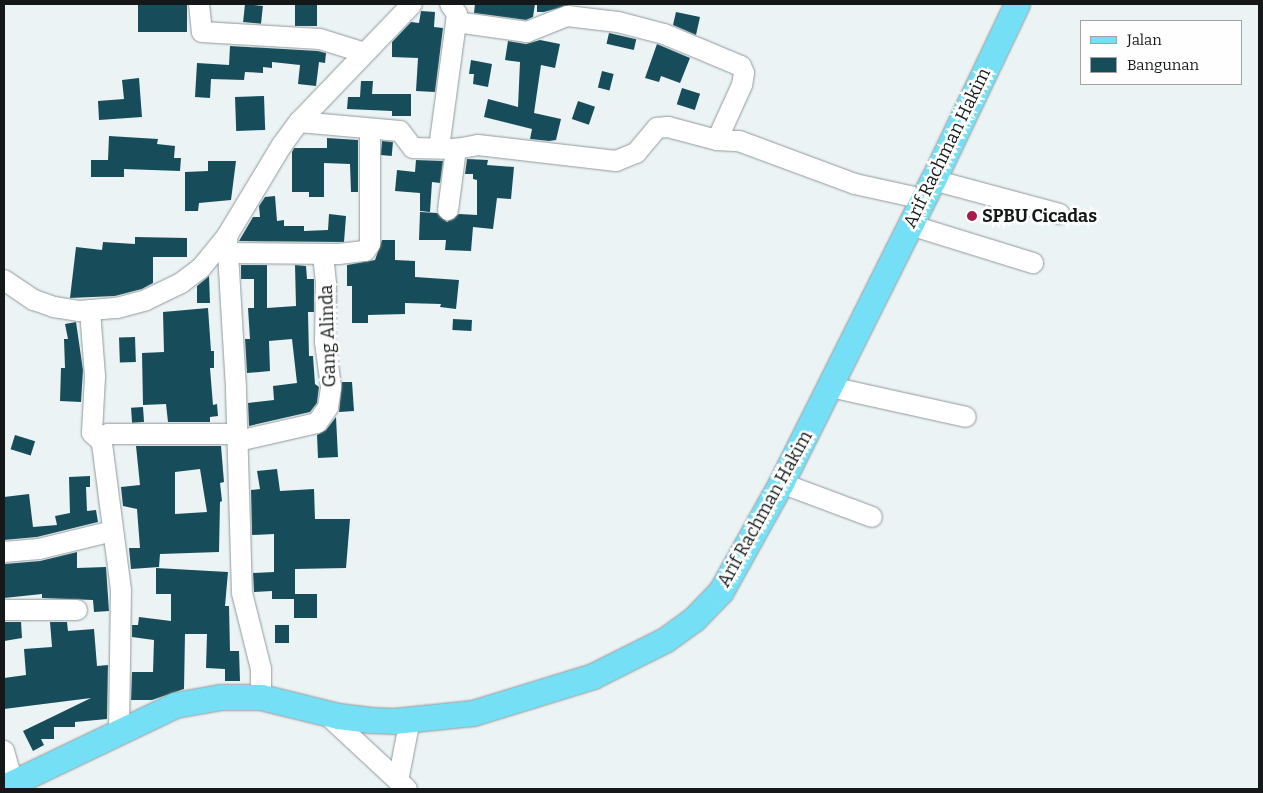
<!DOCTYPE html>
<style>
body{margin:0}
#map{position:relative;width:1263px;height:793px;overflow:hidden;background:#ebf3f5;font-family:Bitter,serif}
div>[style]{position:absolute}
.building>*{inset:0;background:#174d5a;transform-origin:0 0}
.roads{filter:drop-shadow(0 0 1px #91999b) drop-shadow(0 0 1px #91999b)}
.minor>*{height:20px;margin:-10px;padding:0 10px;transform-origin:10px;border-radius:10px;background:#fff}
.major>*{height:25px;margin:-12.5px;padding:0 12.5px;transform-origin:12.5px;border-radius:12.5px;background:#75e0f5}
.dots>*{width:14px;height:14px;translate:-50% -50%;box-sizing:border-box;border:2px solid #fefefe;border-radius:50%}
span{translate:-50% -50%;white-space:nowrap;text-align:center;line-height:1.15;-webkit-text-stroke:5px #fefefe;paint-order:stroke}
.street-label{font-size:18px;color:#151818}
.poi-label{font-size:18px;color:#151818;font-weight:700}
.left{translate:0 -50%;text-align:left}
.frame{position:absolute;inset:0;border:5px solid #151818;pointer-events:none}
.legend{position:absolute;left:1080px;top:20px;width:162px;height:65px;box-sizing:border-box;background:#fefefe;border:1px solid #a1a2a2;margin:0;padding:6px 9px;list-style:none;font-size:15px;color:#151818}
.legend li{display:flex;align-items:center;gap:10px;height:25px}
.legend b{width:25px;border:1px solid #a1a2a2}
</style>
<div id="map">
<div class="building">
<i style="left:138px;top:4px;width:49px;height:28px"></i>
<i style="left:245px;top:4px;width:18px;height:18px;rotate:6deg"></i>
<i style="left:295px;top:4px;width:22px;height:22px"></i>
<i style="clip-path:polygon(475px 4px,535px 4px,533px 17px,526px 20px,474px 13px)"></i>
<i style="clip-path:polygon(537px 4px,573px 4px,544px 12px,537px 12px)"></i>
<i style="clip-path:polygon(421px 11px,435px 12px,434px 27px,443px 28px,435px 92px,416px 91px,418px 58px,392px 57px,392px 42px,411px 22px,419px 23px)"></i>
<i style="clip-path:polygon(676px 12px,700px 17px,696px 35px,673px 25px)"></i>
<i style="left:609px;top:33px;width:28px;height:11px;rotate:13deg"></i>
<i style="clip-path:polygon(540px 40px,560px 44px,555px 68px,541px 65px,534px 113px,561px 119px,556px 140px,549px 141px,530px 139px,532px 129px,484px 117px,488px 99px,518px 107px,520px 62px,505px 60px,508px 41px,526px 44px)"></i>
<i style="clip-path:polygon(657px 44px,690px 58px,680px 83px,661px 76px,659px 82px,645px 78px)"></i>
<i style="clip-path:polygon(230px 46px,318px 51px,326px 53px,325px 63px,319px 62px,316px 86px,298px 84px,300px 65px,272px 62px,272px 68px,263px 67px,263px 73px,245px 72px,244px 80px,211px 79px,210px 98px,195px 97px,197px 63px,229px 65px)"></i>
<i style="clip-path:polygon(471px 60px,492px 64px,488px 87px,473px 84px,474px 74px,469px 74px)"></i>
<i style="left:602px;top:71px;width:12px;height:17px;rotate:14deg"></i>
<i style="clip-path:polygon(139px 78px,142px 117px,99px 120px,98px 101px,124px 99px,122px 80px)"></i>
<i style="clip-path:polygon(361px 81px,373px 81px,372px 94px,411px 94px,411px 116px,392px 116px,392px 111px,347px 109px,348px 97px,360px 97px)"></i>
<i style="left:682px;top:88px;width:19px;height:17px;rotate:18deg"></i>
<i style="left:264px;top:96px;width:34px;height:29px;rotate:88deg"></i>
<i style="left:578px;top:101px;width:18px;height:19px;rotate:19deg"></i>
<i style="clip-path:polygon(109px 136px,158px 139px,157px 144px,175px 146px,174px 158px,181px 158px,180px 171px,124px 169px,124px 177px,91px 177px,91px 160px,108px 160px)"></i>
<i style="clip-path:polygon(327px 138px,358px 140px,358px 192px,351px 192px,350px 164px,324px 163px,324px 197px,309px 197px,309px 192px,292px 192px,292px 152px,294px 148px,327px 148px)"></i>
<i style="left:382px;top:141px;width:11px;height:14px;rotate:5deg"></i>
<i style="clip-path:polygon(467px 159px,488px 160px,487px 165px,514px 167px,511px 199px,497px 198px,493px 229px,473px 227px,471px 251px,445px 250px,446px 240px,419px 240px,420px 212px,437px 213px,447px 222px,459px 214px,477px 215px,477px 180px,473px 179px,473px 174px,465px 174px)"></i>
<i style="clip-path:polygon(416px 160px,443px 161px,440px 183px,432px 182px,430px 212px,420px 211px,420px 193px,395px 191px,397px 170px,415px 172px)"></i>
<i style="clip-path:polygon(208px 161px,236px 161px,231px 200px,199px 203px,198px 211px,185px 211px,185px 172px,208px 171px)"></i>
<i style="clip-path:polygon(275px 196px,277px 221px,284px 220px,284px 226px,304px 226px,304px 231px,328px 230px,329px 214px,346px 216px,344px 242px,239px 241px,253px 217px,260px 217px,259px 206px,265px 197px)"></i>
<i style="clip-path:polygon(135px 237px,187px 238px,187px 257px,153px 257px,153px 283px,142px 289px,115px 296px,70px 298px,76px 247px,102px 250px,103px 242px,135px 244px)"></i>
<i style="clip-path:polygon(382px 240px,395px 240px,395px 260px,415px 261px,415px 277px,459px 280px,456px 309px,440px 307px,441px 304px,405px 303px,405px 314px,368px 315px,368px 323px,352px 323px,352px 286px,347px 286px,347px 265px,375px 260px)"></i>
<i style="clip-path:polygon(241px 265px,267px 265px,267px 308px,296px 306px,295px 265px,306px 266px,307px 279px,314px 279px,314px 312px,308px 312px,309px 356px,313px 356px,315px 384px,319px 387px,317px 403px,310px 412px,249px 426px,248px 403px,274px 400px,273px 386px,297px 383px,292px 339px,269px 341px,270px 371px,247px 373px,245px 339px,250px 339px,248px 308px,254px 308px,254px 279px,241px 279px)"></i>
<i style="clip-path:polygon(209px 276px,210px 303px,197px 303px,197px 286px)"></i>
<i style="clip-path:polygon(208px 308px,211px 351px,214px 351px,214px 368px,210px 368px,213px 405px,217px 404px,218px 416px,210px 417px,210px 422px,168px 422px,166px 404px,143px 405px,142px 353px,164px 352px,163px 312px)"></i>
<i style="left:453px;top:319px;width:19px;height:11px;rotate:3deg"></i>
<i style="clip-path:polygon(76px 322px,83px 370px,81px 402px,60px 401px,61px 368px,65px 368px,64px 339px,68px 339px,65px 324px)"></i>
<i style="left:135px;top:337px;width:25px;height:16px;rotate:88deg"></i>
<i style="clip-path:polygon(342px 382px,352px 382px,354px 411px,339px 412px)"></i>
<i style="left:143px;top:407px;width:15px;height:12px;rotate:86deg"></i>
<i style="clip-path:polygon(336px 417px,338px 457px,318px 458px,317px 435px,326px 430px)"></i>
<i style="left:15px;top:435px;width:21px;height:15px;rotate:17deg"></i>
<i style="clip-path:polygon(evenodd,136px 446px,221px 446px,224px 482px,220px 483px,222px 501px,220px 502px,219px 552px,160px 554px,159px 567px,131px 569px,129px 548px,140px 548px,137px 509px,123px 506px,121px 487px,140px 485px,136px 446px,200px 469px,207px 512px,175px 514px,175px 472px,200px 469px)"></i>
<i style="clip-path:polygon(277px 469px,280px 491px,314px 489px,315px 519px,350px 519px,346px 568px,295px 569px,295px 594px,317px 594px,317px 618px,294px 618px,294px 599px,272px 599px,272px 591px,254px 592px,253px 573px,274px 572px,274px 534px,252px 535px,251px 490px,260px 489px,257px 471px)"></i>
<i style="clip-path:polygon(90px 476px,90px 487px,86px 487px,87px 511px,96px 510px,98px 522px,37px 537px,4px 540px,4px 497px,29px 494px,33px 527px,57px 525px,55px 516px,70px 513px,69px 477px)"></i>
<i style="clip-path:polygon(77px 552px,77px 568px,106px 567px,109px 611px,94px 612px,93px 600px,42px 598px,42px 594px,4px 598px,4px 564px,40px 561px)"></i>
<i style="clip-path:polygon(156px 568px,228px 572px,225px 606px,229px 606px,230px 651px,239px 651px,240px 681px,225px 681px,225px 669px,206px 668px,207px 634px,185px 634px,184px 689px,152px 700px,131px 700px,132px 672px,153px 672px,154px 640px,132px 637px,132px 625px,138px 625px,139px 617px,171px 621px,171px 594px,156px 594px)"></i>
<i style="clip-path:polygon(4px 622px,21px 622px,22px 638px,4px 641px)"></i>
<i style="clip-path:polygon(50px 622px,67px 622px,68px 631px,94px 629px,97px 666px,108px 665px,107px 719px,75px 722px,75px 727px,54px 727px,54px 739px,41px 739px,44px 745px,33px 751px,23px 731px,91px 698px,4px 709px,4px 678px,26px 675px,24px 649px,52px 647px)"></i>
<i style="left:275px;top:625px;width:14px;height:18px"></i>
</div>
<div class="roads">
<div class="minor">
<i style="left:199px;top:4px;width:28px;rotate:84deg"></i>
<i style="left:202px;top:32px;width:118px;rotate:3.4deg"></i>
<i style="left:320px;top:39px;width:47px;rotate:17.3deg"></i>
<i style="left:456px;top:22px;width:72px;rotate:8deg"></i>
<i style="left:527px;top:32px;width:43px;rotate:-21.8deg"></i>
<i style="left:567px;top:16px;width:51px;rotate:6.7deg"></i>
<i style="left:618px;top:22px;width:48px;rotate:14.6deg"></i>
<i style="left:664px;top:34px;width:83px;rotate:22.6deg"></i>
<i style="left:741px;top:66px;width:8px;rotate:67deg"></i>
<i style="left:744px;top:73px;width:12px;rotate:99deg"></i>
<i style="left:742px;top:85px;width:60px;rotate:114.4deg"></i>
<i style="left:299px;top:122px;width:101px;rotate:5.1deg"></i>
<i style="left:400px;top:131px;width:21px;rotate:53deg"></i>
<i style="left:413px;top:148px;width:43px;rotate:1.3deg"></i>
<i style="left:456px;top:149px;width:22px;rotate:-10deg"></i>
<i style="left:478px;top:145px;width:139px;rotate:6.6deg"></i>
<i style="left:616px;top:161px;width:22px;rotate:-22deg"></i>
<i style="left:636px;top:153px;width:33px;rotate:-50deg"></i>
<i style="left:657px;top:128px;width:11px;rotate:-5deg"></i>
<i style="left:668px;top:127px;width:51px;rotate:14.9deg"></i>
<i style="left:717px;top:140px;width:22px;rotate:3deg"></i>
<i style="left:739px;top:141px;width:124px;rotate:20.3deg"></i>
<i style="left:855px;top:184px;width:70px;rotate:12.4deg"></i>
<i style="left:439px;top:148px;width:135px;rotate:-82.3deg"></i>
<i style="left:457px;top:14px;width:12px;rotate:-125deg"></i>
<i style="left:933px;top:180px;width:131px;rotate:15deg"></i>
<i style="left:448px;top:210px;width:62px;rotate:-82.5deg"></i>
<i style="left:910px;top:225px;width:129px;rotate:17.2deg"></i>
<i style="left:227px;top:253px;width:112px;rotate:0.5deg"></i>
<i style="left:339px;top:254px;width:26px;rotate:-7deg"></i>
<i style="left:365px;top:251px;width:9px;rotate:-54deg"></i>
<i style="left:370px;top:244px;width:115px;rotate:-90deg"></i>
<i style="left:4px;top:280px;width:36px;rotate:34deg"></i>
<i style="left:34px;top:300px;width:21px;rotate:19deg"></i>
<i style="left:54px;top:307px;width:26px;rotate:9deg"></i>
<i style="left:80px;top:311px;width:37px;rotate:-5deg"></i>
<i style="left:117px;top:308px;width:30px;rotate:-15deg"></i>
<i style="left:146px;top:300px;width:39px;rotate:-26deg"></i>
<i style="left:181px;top:283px;width:25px;rotate:-37deg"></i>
<i style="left:201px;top:268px;width:41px;rotate:-50.9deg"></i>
<i style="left:90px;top:310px;width:67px;rotate:85.7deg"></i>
<i style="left:95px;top:377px;width:56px;rotate:93.1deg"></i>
<i style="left:92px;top:433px;width:12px;rotate:42deg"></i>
<i style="left:830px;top:387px;width:139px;rotate:12.4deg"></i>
<i style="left:238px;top:441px;width:81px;rotate:-12.8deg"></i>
<i style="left:317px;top:423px;width:19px;rotate:-55deg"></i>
<i style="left:328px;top:407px;width:20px;rotate:-81deg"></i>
<i style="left:331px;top:387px;width:45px;rotate:-97.6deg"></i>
<i style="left:325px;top:342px;width:59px;rotate:-89deg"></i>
<i style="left:326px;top:283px;width:29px;rotate:-96deg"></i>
<i style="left:781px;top:483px;width:97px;rotate:20.5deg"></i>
<i style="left:4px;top:552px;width:35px;rotate:-5deg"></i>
<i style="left:39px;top:549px;width:76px;rotate:-13.7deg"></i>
<i style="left:4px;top:610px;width:73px"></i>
<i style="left:261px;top:697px;width:28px;rotate:-90deg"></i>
<i style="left:261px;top:669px;width:78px;rotate:-104deg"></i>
<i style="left:242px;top:593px;width:205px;rotate:-91.7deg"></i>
<i style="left:236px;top:388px;width:152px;rotate:-93.4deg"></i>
<i style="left:227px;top:236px;width:106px;rotate:-58.9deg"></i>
<i style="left:282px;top:145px;width:29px;rotate:-54deg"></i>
<i style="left:299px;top:122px;width:163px;rotate:-46.2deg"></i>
<i style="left:324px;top:712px;width:113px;rotate:42.9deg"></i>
<i style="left:119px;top:731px;width:141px;rotate:-89.2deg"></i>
<i style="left:121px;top:590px;width:154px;rotate:-97.4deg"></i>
<i style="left:101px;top:437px;width:8px;rotate:-23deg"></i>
<i style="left:108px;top:434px;width:130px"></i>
<i style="left:4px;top:751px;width:32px;rotate:74deg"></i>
<i style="left:398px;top:781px;width:63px;rotate:-79deg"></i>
</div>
<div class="major">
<i style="left:4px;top:787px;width:190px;rotate:-25.6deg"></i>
<i style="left:175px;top:705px;width:47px;rotate:-9.9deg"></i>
<i style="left:221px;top:697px;width:40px"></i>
<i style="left:261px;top:697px;width:79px;rotate:13.9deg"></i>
<i style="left:338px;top:716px;width:31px;rotate:7deg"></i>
<i style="left:369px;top:720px;width:25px;rotate:2deg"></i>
<i style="left:394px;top:721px;width:79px;rotate:-5.8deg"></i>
<i style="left:473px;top:713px;width:126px;rotate:-17.1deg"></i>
<i style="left:593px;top:676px;width:80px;rotate:-26.6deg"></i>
<i style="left:665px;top:640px;width:36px;rotate:-36deg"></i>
<i style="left:694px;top:619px;width:39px;rotate:-46deg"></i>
<i style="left:721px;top:591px;width:124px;rotate:-60.9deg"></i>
<i style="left:781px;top:483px;width:339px;rotate:-63.4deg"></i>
<i style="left:933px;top:180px;width:195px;rotate:-64.5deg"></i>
</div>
</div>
<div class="dots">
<i style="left:972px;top:216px;background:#ab184c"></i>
</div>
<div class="street-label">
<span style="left:947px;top:148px;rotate:-64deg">Arif Rachman Hakim</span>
<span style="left:328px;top:336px;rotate:-92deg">Gang Alinda</span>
<span style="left:765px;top:509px;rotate:-61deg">Arif Rachman Hakim</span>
</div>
<div class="poi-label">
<span class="left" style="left:982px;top:216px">SPBU Cicadas</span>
</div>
<div class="frame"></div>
<ul class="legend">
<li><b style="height:6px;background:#75e0f5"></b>Jalan</li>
<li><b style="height:14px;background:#174d5a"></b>Bangunan</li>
</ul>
</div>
